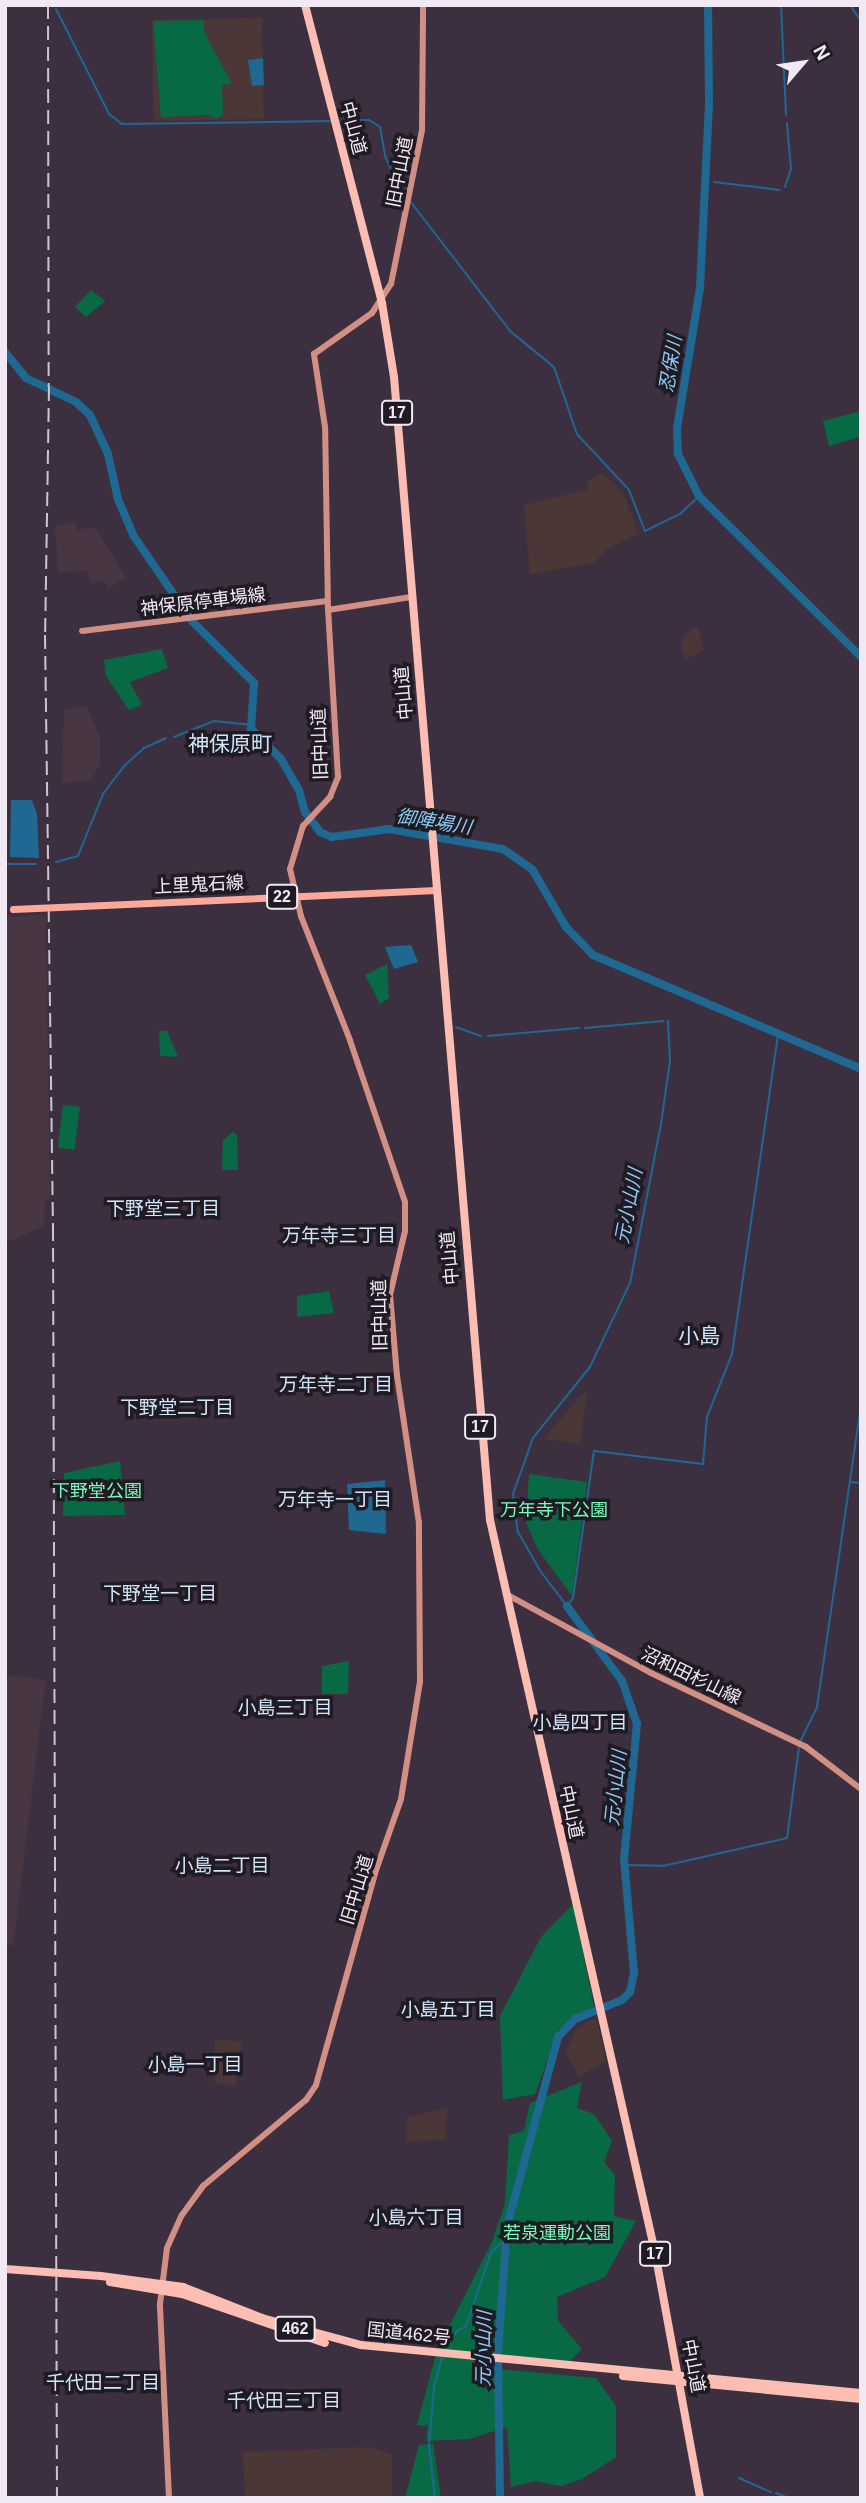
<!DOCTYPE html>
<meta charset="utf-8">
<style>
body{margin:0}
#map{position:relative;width:866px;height:2503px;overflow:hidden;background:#3c3040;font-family:Helvetica,"Noto Sans JP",sans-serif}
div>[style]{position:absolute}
.industrial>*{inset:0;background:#483742;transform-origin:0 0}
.education>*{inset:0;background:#4b3735;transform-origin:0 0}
.green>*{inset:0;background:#086a44;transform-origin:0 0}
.water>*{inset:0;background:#1f6892}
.stream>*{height:2px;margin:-1px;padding:0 1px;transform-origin:1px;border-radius:1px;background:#1f6892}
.river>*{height:8px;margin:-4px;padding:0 4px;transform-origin:4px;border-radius:4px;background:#1f6892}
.secondary>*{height:6px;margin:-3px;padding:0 3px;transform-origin:3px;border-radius:3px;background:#d29085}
.primary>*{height:7px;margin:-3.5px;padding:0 3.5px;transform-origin:3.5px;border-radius:3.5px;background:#fda99a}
.trunk>*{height:8px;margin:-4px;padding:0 4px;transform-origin:4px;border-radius:4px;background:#fcbeb2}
.rail>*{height:2px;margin-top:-1px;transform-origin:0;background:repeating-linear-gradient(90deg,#cdc4d0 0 14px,transparent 0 21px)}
.primary-bridge>*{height:7px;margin:-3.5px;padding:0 3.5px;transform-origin:3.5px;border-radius:3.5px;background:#fda99a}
.trunk-bridge>*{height:8px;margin:-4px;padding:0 4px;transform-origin:4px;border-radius:4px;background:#fcbeb2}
span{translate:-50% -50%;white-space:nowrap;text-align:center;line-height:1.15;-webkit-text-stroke:7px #201a22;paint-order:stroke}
.shield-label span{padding:2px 5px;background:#201a22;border:2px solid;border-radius:5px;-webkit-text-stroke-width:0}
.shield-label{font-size:16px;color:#f1eaf4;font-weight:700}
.street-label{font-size:18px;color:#f1eaf4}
.park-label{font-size:18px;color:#76fcba}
.water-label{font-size:19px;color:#8bcbf7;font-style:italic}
.neighbourhood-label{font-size:19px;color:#cfe5fc}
.quarter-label{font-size:21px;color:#cfe5fc}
.frame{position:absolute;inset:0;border:7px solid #f1eaf4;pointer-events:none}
.north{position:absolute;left:768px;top:28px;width:70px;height:70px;-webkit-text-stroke:5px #201a22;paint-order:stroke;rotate:61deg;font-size:19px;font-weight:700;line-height:28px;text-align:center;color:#f1eaf4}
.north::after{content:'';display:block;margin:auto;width:24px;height:32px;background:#f1eaf4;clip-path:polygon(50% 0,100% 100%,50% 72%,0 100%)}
</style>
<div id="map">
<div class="industrial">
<i style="clip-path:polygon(75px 521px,77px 530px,95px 527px,126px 578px,108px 588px,104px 580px,91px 584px,88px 571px,58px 572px,55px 527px)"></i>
<i style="clip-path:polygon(82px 706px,86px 706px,100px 737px,100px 764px,91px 781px,62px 783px,64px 710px)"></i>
<i style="clip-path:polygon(46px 915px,50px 1199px,45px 1199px,44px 1226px,5px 1243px,5px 917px)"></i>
<i style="left:5px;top:1675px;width:41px;height:267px;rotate:7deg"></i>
</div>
<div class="education">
<i style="left:262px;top:18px;width:101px;height:110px;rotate:89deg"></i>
<i style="clip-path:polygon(603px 473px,624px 495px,638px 533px,605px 550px,595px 563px,530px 574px,524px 505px,588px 489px,587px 481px)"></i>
<i style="clip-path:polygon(698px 627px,704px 650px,686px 659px,681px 648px,684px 634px)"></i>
<i style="clip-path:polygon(582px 1394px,587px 1394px,580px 1444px,544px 1439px)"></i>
<i style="clip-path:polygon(596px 2018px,606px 2061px,579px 2077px,566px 2053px,577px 2028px)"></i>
<i style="clip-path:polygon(215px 2040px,242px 2041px,235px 2086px,215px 2083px)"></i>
<i style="clip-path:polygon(448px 2108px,445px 2139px,406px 2142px,407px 2117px)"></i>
<i style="clip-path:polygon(370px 2447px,392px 2455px,392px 2498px,245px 2498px,243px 2452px)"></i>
</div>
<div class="green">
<i style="clip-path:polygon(203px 20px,205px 34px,232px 84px,222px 85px,223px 113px,218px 119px,208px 115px,161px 117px,153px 21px)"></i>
<i style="clip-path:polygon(91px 290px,105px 301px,86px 317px,75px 307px)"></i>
<i style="clip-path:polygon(861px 411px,860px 437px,829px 446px,823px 421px)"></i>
<i style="clip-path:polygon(162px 649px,168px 668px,130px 682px,142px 705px,129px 710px,106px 676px,104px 660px)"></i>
<i style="clip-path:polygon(387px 964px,389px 998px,380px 1004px,365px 975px)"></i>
<i style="clip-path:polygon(159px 1031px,167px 1031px,178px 1057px,160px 1056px)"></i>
<i style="left:63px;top:1105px;width:17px;height:43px;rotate:7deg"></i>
<i style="clip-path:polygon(233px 1132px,237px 1135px,238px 1170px,222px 1170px,223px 1140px)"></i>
<i style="clip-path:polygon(329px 1291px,334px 1313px,297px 1317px,297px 1296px)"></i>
<i style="clip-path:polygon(120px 1461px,125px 1515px,63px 1516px,64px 1473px)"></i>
<i style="clip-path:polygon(529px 1474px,587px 1482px,572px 1596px,537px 1548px,526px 1522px)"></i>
<i style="clip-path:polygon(349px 1661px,348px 1694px,322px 1694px,322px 1666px)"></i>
<i style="clip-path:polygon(573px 1904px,594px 2006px,558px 2030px,535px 2094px,503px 2100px,500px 2016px,541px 1937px)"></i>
<i style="clip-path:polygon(582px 2082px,577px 2108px,594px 2114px,612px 2141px,604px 2162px,615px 2175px,614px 2216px,636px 2221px,605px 2277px,557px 2297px,558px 2321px,582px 2349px,567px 2364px,474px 2354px,474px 2367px,596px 2378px,616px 2406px,616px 2457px,582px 2479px,561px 2486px,535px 2481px,511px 2487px,507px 2427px,469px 2439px,426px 2441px,428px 2426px,417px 2425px,437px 2350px,492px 2242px,505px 2204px,509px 2135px,524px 2131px,530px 2103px)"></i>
<i style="clip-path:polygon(433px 2444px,441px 2498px,405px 2498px,419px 2445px)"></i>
</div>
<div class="water">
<i style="clip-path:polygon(263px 58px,264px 85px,252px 86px,248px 60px)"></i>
<i style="clip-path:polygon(11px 800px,32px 800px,37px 814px,39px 858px,10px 857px)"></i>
<i style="clip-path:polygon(411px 945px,418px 962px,394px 969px,385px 947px)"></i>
<i style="clip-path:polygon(385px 1480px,386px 1534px,349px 1530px,347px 1484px)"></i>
</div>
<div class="stream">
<i style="left:781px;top:5px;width:110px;rotate:87.4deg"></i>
<i style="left:850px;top:5px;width:19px;rotate:55deg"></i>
<i style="left:56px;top:9px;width:118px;rotate:63.2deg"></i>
<i style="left:109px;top:114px;width:16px;rotate:38deg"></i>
<i style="left:122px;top:124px;width:211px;rotate:-0.8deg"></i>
<i style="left:338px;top:121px;width:31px;rotate:-2deg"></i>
<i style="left:369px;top:120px;width:13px;rotate:32deg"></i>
<i style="left:380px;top:127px;width:29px;rotate:80deg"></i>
<i style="left:385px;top:156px;width:47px;rotate:65.1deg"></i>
<i style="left:705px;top:181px;width:2px"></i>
<i style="left:714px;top:182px;width:66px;rotate:6.9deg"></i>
<i style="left:785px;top:187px;width:19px;rotate:-72deg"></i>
<i style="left:791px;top:169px;width:46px;rotate:-95deg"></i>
<i style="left:410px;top:201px;width:164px;rotate:52.4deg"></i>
<i style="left:510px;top:331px;width:57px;rotate:39.3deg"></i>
<i style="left:554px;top:367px;width:71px;rotate:71.1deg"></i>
<i style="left:577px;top:434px;width:76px;rotate:47.1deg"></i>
<i style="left:629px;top:490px;width:44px;rotate:68.7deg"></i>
<i style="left:645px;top:531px;width:39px;rotate:-26deg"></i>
<i style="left:680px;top:514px;width:26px;rotate:-43deg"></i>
<i style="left:174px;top:737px;width:43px;rotate:-21.8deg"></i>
<i style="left:214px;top:721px;width:36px;rotate:6deg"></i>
<i style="left:56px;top:862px;width:23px;rotate:-15deg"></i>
<i style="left:78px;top:856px;width:67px;rotate:-68deg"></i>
<i style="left:103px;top:794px;width:34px;rotate:-53deg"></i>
<i style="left:123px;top:767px;width:28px;rotate:-42deg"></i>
<i style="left:144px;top:748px;width:24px;rotate:-24deg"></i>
<i style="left:5px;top:864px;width:31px"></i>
<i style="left:668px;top:1021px;width:40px;rotate:87.1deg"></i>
<i style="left:670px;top:1061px;width:64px;rotate:98.1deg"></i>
<i style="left:661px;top:1124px;width:162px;rotate:101deg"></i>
<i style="left:630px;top:1283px;width:93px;rotate:115.5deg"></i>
<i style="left:590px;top:1367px;width:91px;rotate:128.8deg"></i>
<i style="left:533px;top:1438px;width:59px;rotate:109.7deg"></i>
<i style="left:513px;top:1494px;width:38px;rotate:83deg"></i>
<i style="left:518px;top:1532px;width:46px;rotate:60.1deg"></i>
<i style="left:541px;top:1572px;width:43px;rotate:52.6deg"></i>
<i style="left:567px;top:1606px;width:10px;rotate:-53deg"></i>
<i style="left:573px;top:1598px;width:148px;rotate:-81.9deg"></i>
<i style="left:594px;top:1451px;width:110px;rotate:6.8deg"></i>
<i style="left:703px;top:1464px;width:47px;rotate:-85.1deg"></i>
<i style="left:707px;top:1417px;width:68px;rotate:-68.4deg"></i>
<i style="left:732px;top:1354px;width:323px;rotate:-81.8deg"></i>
<i style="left:456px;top:1027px;width:27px;rotate:20deg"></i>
<i style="left:585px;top:1028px;width:79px;rotate:-5.1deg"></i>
<i style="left:488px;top:1036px;width:91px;rotate:-5deg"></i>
<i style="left:850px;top:1482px;width:11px;rotate:5deg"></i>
<i style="left:800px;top:1742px;width:39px;rotate:-64deg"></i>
<i style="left:817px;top:1707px;width:304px;rotate:-81.7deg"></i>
<i style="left:624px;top:1865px;width:39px;rotate:1deg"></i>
<i style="left:663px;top:1866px;width:127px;rotate:-12.7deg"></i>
<i style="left:787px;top:1838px;width:92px;rotate:-82.5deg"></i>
<i style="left:445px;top:2349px;width:20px;rotate:-57deg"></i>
<i style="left:456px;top:2332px;width:12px;rotate:-31deg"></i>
<i style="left:466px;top:2326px;width:77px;rotate:-71.1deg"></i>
<i style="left:491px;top:2253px;width:18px;rotate:-45deg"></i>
<i style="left:739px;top:2478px;width:35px;rotate:24deg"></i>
<i style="left:776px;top:2493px;width:14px;rotate:21deg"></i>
<i style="left:435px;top:2498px;width:51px;rotate:-96.7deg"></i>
<i style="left:429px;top:2447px;width:60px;rotate:-85.2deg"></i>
<i style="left:434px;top:2387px;width:31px;rotate:-75deg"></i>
</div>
<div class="river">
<i style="left:708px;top:5px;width:99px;rotate:89.4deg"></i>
<i style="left:709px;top:104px;width:184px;rotate:92.8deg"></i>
<i style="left:700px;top:288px;width:142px;rotate:99.3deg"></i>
<i style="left:677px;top:428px;width:26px;rotate:88deg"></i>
<i style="left:678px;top:454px;width:47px;rotate:63.4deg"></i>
<i style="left:699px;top:496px;width:228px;rotate:44.8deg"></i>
<i style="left:5px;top:352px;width:33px;rotate:51deg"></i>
<i style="left:26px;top:378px;width:55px;rotate:25.6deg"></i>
<i style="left:76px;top:402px;width:19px;rotate:43deg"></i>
<i style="left:90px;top:415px;width:43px;rotate:65.2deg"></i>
<i style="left:108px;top:454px;width:46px;rotate:77.5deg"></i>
<i style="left:118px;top:499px;width:39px;rotate:67deg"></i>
<i style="left:133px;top:535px;width:104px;rotate:55.5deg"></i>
<i style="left:192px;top:621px;width:88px;rotate:45deg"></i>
<i style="left:254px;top:683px;width:46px;rotate:93.7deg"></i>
<i style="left:251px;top:729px;width:42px;rotate:45deg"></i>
<i style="left:281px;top:759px;width:36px;rotate:60deg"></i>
<i style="left:299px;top:790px;width:23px;rotate:75deg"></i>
<i style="left:305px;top:812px;width:25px;rotate:53deg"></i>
<i style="left:320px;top:832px;width:13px;rotate:23deg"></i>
<i style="left:332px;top:837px;width:58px;rotate:-8deg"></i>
<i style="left:389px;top:829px;width:116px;rotate:10deg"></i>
<i style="left:503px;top:849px;width:35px;rotate:35deg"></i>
<i style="left:532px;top:869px;width:67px;rotate:59.6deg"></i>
<i style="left:566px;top:927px;width:39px;rotate:46deg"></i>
<i style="left:593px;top:955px;width:291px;rotate:23deg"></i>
<i style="left:500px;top:2498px;width:146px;rotate:-90.8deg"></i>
<i style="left:498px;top:2352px;width:126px;rotate:-85.9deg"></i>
<i style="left:507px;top:2226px;width:196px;rotate:-74.9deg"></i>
<i style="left:558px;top:2037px;width:25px;rotate:-47deg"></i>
<i style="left:575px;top:2019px;width:51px;rotate:-22deg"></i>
<i style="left:622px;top:2000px;width:11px;rotate:-45deg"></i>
<i style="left:630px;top:1992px;width:19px;rotate:-78deg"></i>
<i style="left:634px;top:1973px;width:114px;rotate:-95deg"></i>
<i style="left:624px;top:1859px;width:136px;rotate:-84.5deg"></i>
<i style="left:637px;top:1724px;width:46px;rotate:-109.2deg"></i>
<i style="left:622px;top:1681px;width:93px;rotate:-126.3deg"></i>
</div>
<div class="secondary">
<i style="left:328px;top:610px;width:84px;rotate:-8.9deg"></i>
<i style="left:82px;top:631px;width:247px;rotate:-7deg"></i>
<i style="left:506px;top:1594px;width:165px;rotate:28.6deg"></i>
<i style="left:651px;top:1673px;width:172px;rotate:25.5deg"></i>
<i style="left:806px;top:1747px;width:69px;rotate:37.4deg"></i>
<i style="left:169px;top:2498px;width:194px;rotate:-92.7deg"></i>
<i style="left:160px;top:2304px;width:56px;rotate:-82.9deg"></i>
<i style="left:167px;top:2248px;width:36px;rotate:-66deg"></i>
<i style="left:182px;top:2215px;width:36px;rotate:-54deg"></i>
<i style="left:203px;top:2186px;width:134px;rotate:-39.9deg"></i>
<i style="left:306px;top:2100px;width:18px;rotate:-56deg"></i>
<i style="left:316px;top:2085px;width:220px;rotate:-74.4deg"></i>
<i style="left:375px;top:1873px;width:78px;rotate:-70.6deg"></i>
<i style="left:401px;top:1799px;width:119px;rotate:-80.8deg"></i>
<i style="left:420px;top:1682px;width:159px;rotate:-90.4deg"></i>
<i style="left:419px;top:1523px;width:149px;rotate:-98.5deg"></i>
<i style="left:397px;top:1376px;width:81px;rotate:-94.9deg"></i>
<i style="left:390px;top:1295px;width:66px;rotate:-76.8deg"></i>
<i style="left:405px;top:1231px;width:29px;rotate:-90deg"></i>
<i style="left:405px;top:1202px;width:171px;rotate:-108.8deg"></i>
<i style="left:350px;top:1040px;width:133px;rotate:-111.6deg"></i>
<i style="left:301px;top:916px;width:48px;rotate:-103.2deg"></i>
<i style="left:290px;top:869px;width:45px;rotate:-73.2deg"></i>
<i style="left:303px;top:826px;width:40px;rotate:-47deg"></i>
<i style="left:330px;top:797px;width:22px;rotate:-68deg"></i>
<i style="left:338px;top:777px;width:167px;rotate:-93.4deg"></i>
<i style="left:328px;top:610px;width:183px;rotate:-90.9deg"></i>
<i style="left:325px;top:427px;width:74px;rotate:-98.6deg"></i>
<i style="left:314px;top:354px;width:71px;rotate:-35.3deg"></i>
<i style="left:372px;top:313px;width:35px;rotate:-57deg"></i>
<i style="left:391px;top:284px;width:157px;rotate:-78.6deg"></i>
<i style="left:422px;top:130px;width:125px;rotate:-89.5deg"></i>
</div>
<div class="primary">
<i style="left:127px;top:904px;width:309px;rotate:-2.6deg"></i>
</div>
<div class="trunk">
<i style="left:305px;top:5px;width:308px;rotate:75.5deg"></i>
<i style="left:382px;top:303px;width:75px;rotate:80.8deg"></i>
<i style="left:394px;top:377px;width:1147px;rotate:85.2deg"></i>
<i style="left:490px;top:1520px;width:750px;rotate:77.3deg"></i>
<i style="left:655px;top:2252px;width:250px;rotate:79.6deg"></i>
<i style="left:101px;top:2276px;width:83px;rotate:7.6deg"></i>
<i style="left:183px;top:2287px;width:85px;rotate:21.4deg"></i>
<i style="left:262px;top:2318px;width:103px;rotate:15.3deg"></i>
<i style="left:361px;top:2345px;width:502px;rotate:5.48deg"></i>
<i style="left:110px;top:2282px;width:73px;rotate:9.5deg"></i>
<i style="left:182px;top:2294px;width:151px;rotate:18.9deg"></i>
<i style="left:623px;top:2376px;width:239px;rotate:5.5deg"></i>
</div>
<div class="rail">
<i style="left:48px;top:5px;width:382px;rotate:89.9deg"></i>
<i style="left:49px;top:387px;width:248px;rotate:90.9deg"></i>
<i style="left:45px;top:635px;width:592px;rotate:89.23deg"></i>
<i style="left:53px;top:1227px;width:1271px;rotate:89.82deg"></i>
</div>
<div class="primary-bridge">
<i style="left:13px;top:909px;width:114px;rotate:-2.5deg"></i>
</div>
<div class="trunk-bridge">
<i style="left:5px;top:2269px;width:96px;rotate:4.2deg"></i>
</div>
<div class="shield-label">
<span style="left:397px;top:413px">17</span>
<span style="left:282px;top:897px">22</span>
<span style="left:480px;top:1427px">17</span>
<span style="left:655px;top:2254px">17</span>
<span style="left:295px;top:2329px">462</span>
</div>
<div class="street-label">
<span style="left:353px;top:128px;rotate:75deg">中山道</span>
<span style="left:400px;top:172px;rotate:-79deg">旧中山道</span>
<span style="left:203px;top:602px;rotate:-7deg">神保原停車場線</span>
<span style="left:404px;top:693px;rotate:-95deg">中山道</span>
<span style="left:320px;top:744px;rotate:-92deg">旧中山道</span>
<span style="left:199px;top:885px;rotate:-3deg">上里鬼石線</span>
<span style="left:450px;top:1258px;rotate:-95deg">中山道</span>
<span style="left:380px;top:1315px;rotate:-91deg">旧中山道</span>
<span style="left:691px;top:1676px;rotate:26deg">沼和田杉山線</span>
<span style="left:571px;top:1812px;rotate:78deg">中山道</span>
<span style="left:357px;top:1890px;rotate:-73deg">旧中山道</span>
<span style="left:409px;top:2334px;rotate:6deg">国道462号</span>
<span style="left:693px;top:2366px;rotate:79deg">中山道</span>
</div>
<div class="park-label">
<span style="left:97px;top:1491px">下野堂公園</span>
<span style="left:554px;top:1510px">万年寺下公園</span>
<span style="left:557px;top:2233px">若泉運動公園</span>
</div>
<div class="water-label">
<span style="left:671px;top:364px;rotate:-81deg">忍保川</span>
<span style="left:434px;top:822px;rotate:9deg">御陣場川</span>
<span style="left:629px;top:1206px;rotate:-79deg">元小山川</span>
<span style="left:616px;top:1788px;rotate:-84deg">元小山川</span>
<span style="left:484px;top:2349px;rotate:-89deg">元小山川</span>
</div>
<div class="neighbourhood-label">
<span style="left:163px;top:1209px">下野堂三丁目</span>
<span style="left:339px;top:1236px">万年寺三丁目</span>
<span style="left:336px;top:1385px">万年寺二丁目</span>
<span style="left:177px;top:1408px">下野堂二丁目</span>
<span style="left:335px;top:1500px">万年寺一丁目</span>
<span style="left:160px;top:1594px">下野堂一丁目</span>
<span style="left:285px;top:1708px">小島三丁目</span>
<span style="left:580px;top:1723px">小島四丁目</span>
<span style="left:222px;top:1866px">小島二丁目</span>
<span style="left:448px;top:2010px">小島五丁目</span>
<span style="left:195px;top:2065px">小島一丁目</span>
<span style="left:416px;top:2218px">小島六丁目</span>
<span style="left:103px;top:2383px">千代田二丁目</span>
<span style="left:284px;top:2401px">千代田三丁目</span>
</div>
<div class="quarter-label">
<span style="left:230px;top:744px">神保原町</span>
<span style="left:699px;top:1336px">小島</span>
</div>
<div class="frame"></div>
<div class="north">N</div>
</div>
